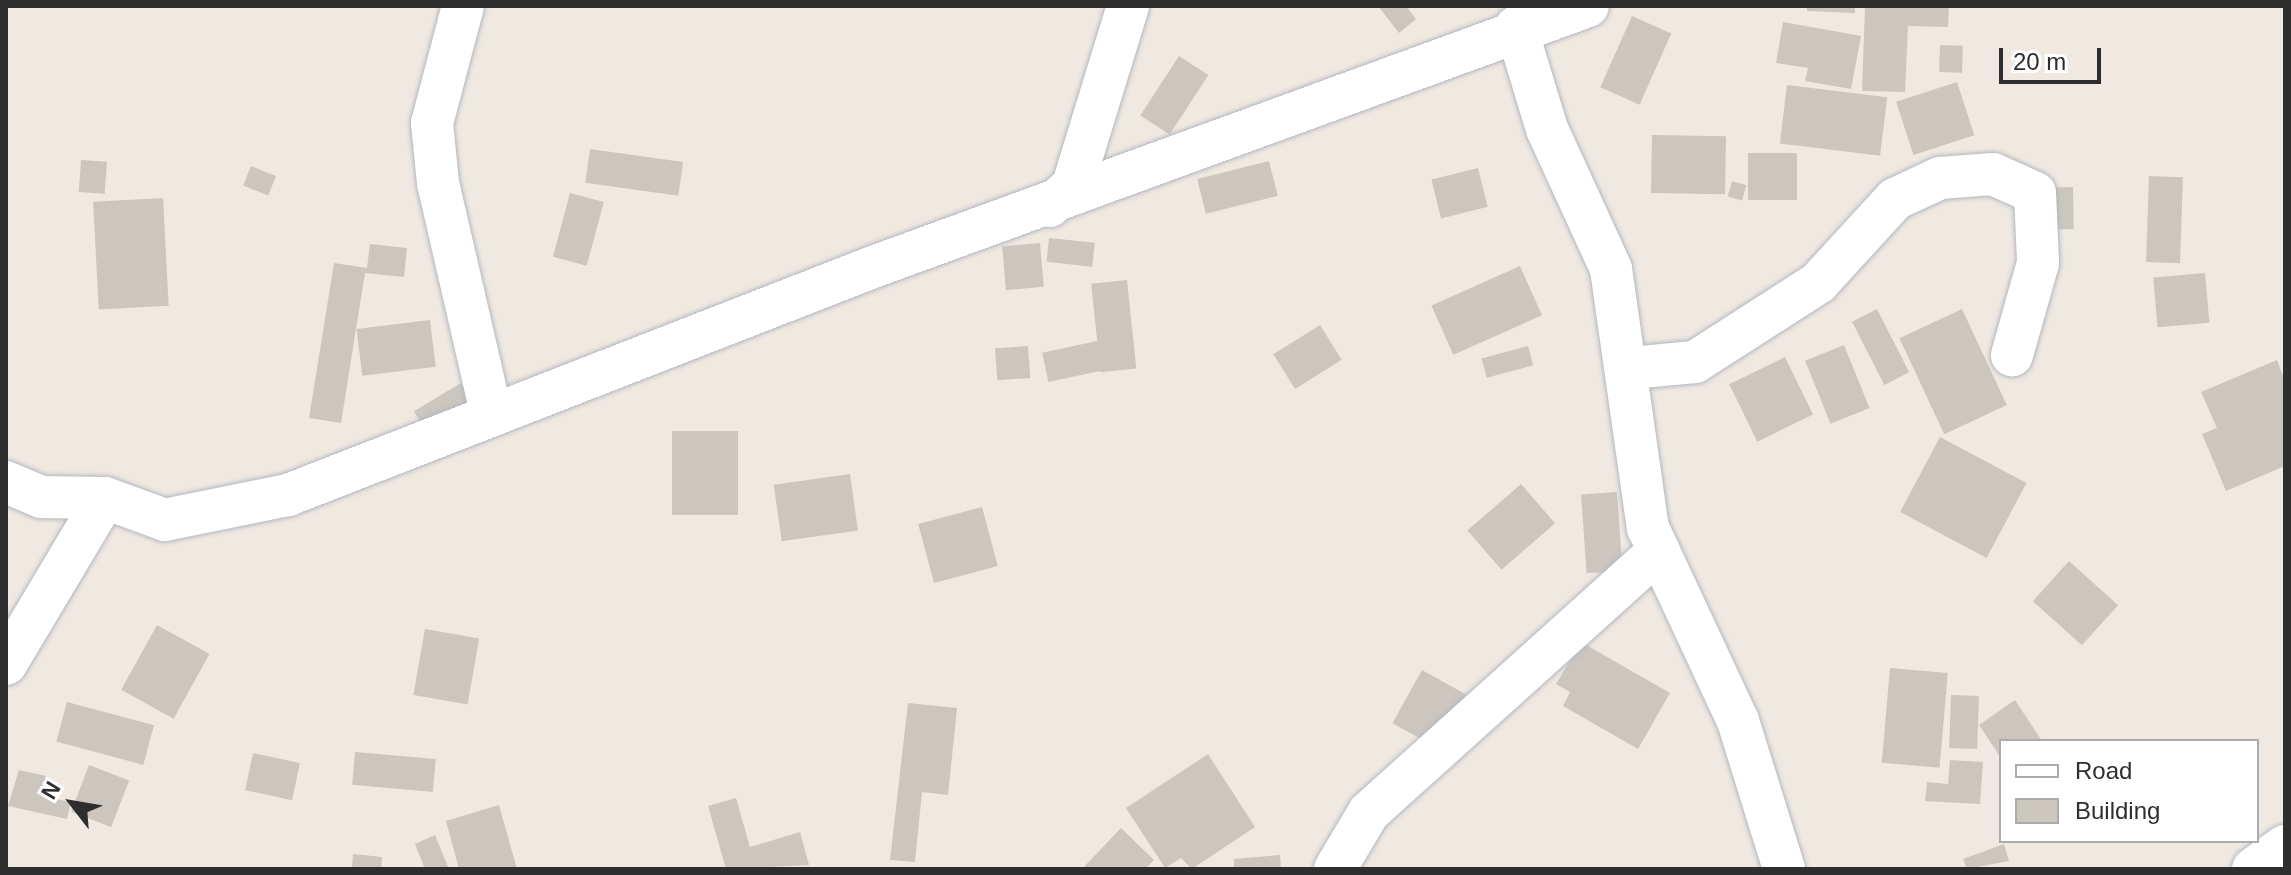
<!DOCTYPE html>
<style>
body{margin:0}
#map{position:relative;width:2291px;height:875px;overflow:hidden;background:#efe9e1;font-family:Helvetica,sans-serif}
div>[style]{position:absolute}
.building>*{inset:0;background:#cbc7bf;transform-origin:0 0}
.roads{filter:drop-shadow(0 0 2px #b4b7c1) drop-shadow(0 0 2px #b4b7c1)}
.minor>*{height:42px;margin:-21px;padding:0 21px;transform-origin:21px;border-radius:21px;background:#fff}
span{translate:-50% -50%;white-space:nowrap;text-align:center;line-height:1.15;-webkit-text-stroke:7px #fff;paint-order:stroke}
.frame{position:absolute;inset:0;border:8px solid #2e2e2e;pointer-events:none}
.legend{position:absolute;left:1999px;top:739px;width:260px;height:104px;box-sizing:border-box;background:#fff;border:2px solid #ababab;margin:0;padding:10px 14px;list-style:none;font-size:24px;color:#2e2e2e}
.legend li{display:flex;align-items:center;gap:16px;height:40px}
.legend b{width:40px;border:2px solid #ababab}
.north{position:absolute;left:32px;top:763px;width:80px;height:80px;-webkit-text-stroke:6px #fff;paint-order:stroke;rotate:301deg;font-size:22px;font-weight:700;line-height:32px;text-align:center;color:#2e2e2e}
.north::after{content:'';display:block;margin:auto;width:28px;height:36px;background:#2e2e2e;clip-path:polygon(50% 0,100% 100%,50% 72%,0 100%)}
.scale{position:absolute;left:1999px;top:48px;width:102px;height:36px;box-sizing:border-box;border:4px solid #2e2e2e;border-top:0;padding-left:10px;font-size:24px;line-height:28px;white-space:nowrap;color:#2e2e2e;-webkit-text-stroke:6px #fff;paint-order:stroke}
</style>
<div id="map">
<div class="building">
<i style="clip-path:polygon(1378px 6px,1406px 6px,1416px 19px,1399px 33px)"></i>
<i style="clip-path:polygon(1807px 6px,1855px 6px,1855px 13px,1807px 11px)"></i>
<i style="clip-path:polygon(1865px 6px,1949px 6px,1948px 27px,1908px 26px,1905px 92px,1862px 91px)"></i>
<i style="left:1632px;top:16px;width:43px;height:78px;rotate:24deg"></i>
<i style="clip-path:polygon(1783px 22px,1861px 36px,1851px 89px,1805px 81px,1808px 68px,1776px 63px)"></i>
<i style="left:1940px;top:45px;width:23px;height:27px;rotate:2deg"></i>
<i style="left:1179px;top:56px;width:35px;height:71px;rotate:33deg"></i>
<i style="left:1957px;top:82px;width:56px;height:64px;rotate:72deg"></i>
<i style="left:1787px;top:85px;width:101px;height:59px;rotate:7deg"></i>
<i style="left:1652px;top:135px;width:74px;height:58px;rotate:1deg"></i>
<i style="left:590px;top:149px;width:94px;height:34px;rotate:8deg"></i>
<i style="left:1748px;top:153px;width:49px;height:47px"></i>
<i style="left:81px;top:160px;width:26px;height:32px;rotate:4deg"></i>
<i style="left:1269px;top:161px;width:36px;height:74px;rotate:76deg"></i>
<i style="left:251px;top:166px;width:27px;height:21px;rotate:22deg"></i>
<i style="left:1478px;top:168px;width:40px;height:48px;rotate:76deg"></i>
<i style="left:2149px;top:176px;width:34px;height:86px;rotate:2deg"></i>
<i style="left:1732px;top:181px;width:15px;height:16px;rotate:16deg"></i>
<i style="left:2073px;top:187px;width:42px;height:25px;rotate:89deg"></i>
<i style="left:570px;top:193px;width:35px;height:66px;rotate:15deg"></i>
<i style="left:163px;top:198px;width:108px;height:70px;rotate:87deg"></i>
<i style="left:1049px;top:238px;width:46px;height:24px;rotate:6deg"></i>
<i style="left:1040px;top:243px;width:44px;height:38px;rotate:85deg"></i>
<i style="clip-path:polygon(370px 244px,407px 248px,404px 277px,365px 273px,341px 423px,309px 418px,334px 263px,367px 268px)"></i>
<i style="left:1520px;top:266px;width:54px;height:97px;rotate:66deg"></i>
<i style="left:2205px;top:273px;width:50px;height:52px;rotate:85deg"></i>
<i style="left:1127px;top:280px;width:89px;height:36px;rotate:84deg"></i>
<i style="left:1877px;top:309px;width:71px;height:28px;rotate:63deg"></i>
<i style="left:1962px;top:309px;width:106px;height:69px;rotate:65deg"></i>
<i style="left:430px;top:320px;width:47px;height:74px;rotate:83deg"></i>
<i style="left:1320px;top:325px;width:41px;height:55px;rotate:58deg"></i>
<i style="left:1097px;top:341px;width:30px;height:56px;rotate:78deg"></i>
<i style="left:1844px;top:345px;width:68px;height:42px;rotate:68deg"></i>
<i style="left:1028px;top:346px;width:32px;height:33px;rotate:86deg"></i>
<i style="left:1528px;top:346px;width:20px;height:48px;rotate:75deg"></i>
<i style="left:1785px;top:357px;width:64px;height:62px;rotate:64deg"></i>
<i style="clip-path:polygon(2277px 360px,2285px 381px,2285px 466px,2226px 491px,2202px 434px,2217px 428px,2201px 392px)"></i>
<i style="left:461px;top:383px;width:21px;height:55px;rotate:59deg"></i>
<i style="left:672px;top:431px;width:66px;height:84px"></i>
<i style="left:1940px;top:437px;width:98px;height:85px;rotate:28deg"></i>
<i style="left:850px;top:474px;width:57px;height:77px;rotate:82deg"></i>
<i style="left:1521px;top:484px;width:52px;height:71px;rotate:49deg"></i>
<i style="left:1617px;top:492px;width:79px;height:36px;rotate:86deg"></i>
<i style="left:982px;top:507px;width:61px;height:66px;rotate:75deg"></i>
<i style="left:2069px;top:561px;width:66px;height:54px;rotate:42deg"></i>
<i style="left:157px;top:625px;width:60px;height:74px;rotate:29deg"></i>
<i style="left:425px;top:629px;width:55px;height:67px;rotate:10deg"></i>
<i style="clip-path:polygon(1581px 642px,1670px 693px,1638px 749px,1563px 706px,1570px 692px,1556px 684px)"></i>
<i style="left:1890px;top:668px;width:58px;height:95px;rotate:5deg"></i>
<i style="left:1422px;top:670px;width:50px;height:61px;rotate:29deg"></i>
<i style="left:1951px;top:695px;width:28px;height:53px;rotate:2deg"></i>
<i style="clip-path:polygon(2015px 700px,2042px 741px,2001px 741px,2001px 758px,1979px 725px)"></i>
<i style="left:67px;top:702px;width:90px;height:41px;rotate:15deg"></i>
<i style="clip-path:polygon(908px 703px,957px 708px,948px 795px,922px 792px,915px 862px,890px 860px)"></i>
<i style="left:355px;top:752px;width:81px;height:33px;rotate:5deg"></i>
<i style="left:253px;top:753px;width:48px;height:38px;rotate:12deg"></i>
<i style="clip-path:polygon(1208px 754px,1255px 827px,1192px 869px,1181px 858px,1165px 868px,1126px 808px)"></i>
<i style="clip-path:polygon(1950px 760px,1983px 762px,1980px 804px,1925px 801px,1927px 782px,1948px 784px)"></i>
<i style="left:89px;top:765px;width:43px;height:50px;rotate:21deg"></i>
<i style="clip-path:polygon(19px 770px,46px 776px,41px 796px,71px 802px,67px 819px,8px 806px)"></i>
<i style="clip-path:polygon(736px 798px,750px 847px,800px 832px,809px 865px,726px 869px,708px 806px)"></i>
<i style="clip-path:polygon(499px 805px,517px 869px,459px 869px,446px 821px)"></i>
<i style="clip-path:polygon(1121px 828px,1154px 860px,1145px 869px,1082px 869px)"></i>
<i style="clip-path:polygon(435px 835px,449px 869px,425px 869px,415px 844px)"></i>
<i style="clip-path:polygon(2004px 844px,2009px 861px,1967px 869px,1963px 859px)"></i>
<i style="clip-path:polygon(353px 854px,382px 857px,381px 869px,352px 869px)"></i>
<i style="clip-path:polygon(1280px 855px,1281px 869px,1234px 869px,1234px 859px)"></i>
</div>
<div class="roads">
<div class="minor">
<i style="left:463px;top:6px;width:121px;rotate:104.8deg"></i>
<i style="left:432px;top:123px;width:60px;rotate:84.3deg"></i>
<i style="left:438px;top:183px;width:239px;rotate:77deg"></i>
<i style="left:1516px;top:27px;width:107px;rotate:73.1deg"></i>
<i style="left:1547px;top:129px;width:154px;rotate:65.4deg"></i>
<i style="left:1611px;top:269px;width:262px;rotate:81.9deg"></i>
<i style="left:1648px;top:528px;width:213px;rotate:65deg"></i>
<i style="left:1738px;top:721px;width:155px;rotate:72.7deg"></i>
<i style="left:1050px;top:206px;width:31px;rotate:-42deg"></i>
<i style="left:1073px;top:185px;width:187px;rotate:-72.9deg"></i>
<i style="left:1630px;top:368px;width:65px;rotate:-5.3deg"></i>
<i style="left:1695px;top:362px;width:146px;rotate:-32.7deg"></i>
<i style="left:1818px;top:283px;width:114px;rotate:-47.5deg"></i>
<i style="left:1895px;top:199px;width:50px;rotate:-25deg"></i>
<i style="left:1940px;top:178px;width:53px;rotate:-4.3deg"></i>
<i style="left:1993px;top:174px;width:46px;rotate:24.3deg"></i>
<i style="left:2035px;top:193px;width:70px;rotate:87.5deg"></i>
<i style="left:2038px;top:263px;width:96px;rotate:105.8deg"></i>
<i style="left:6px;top:482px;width:38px;rotate:23deg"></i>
<i style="left:41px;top:497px;width:64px;rotate:0.9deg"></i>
<i style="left:6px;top:664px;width:193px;rotate:-59.2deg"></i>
<i style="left:105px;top:498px;width:64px;rotate:20.1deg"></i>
<i style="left:165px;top:520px;width:126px;rotate:-11.5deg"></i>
<i style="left:288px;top:495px;width:628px;rotate:-21.29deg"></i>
<i style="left:873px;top:267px;width:761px;rotate:-20.05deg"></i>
<i style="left:1335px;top:869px;width:66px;rotate:-59.2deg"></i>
<i style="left:1369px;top:812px;width:390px;rotate:-42deg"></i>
<i style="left:2253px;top:869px;width:39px;rotate:-36deg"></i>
</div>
</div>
<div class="frame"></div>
<ul class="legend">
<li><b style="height:10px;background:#fff"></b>Road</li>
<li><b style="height:22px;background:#cbc7bf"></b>Building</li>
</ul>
<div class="north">N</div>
<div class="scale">20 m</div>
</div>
